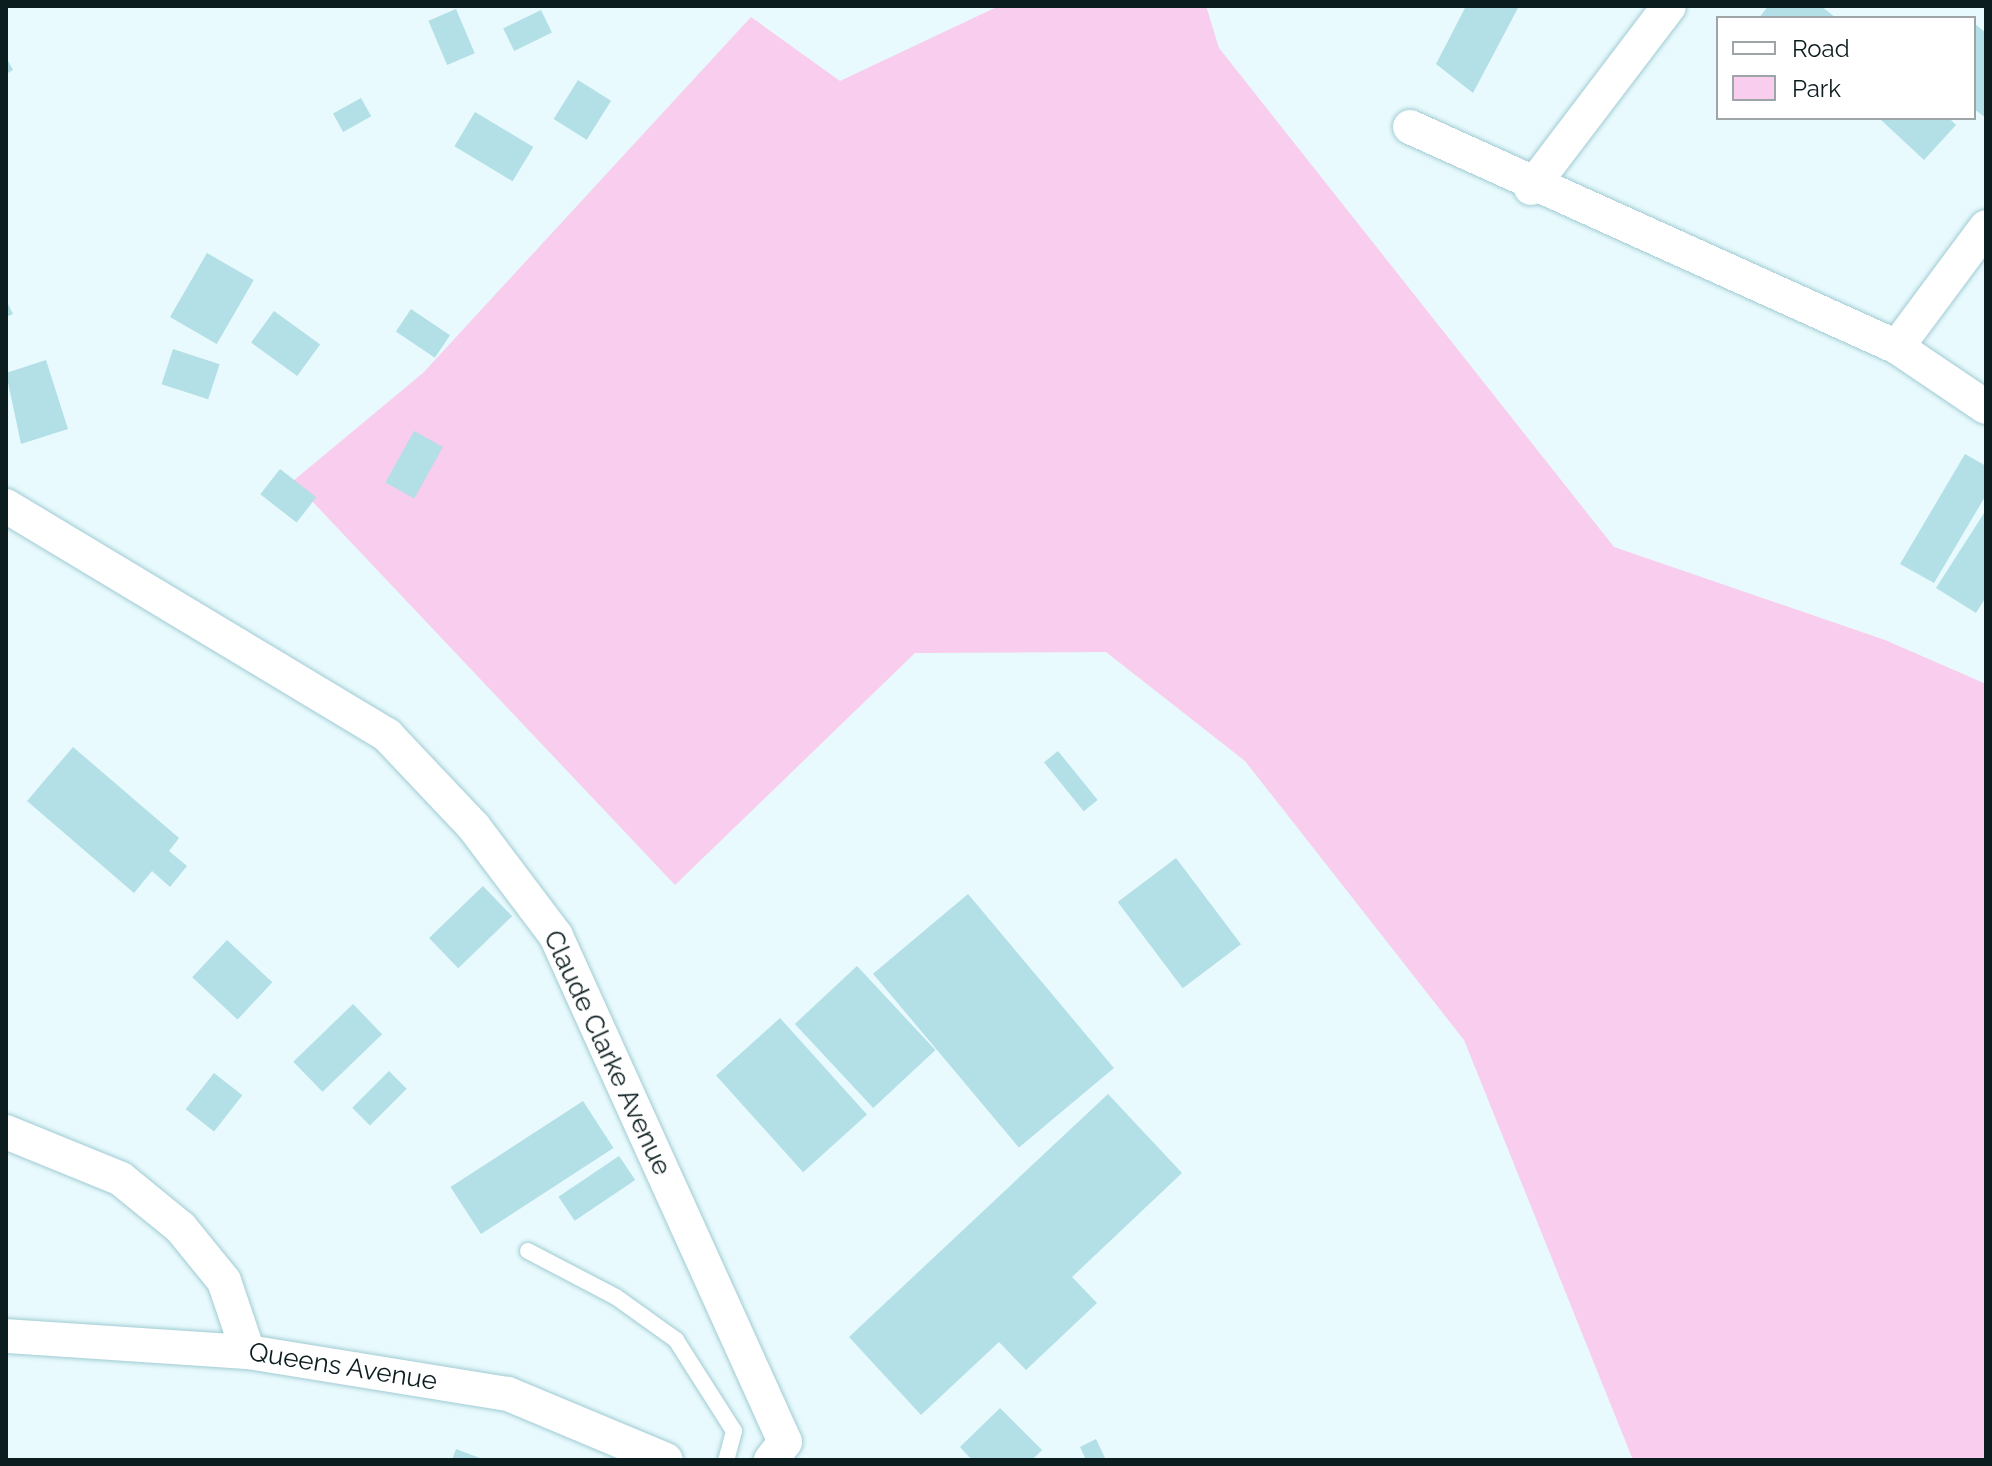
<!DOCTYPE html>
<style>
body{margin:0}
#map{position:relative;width:1992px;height:1466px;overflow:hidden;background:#e8fafd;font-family:Raleway,sans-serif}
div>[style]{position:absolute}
.green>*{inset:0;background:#f8cded}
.building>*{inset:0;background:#b3dfe7;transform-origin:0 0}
.roads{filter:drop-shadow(0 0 2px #a0cbd3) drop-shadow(0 0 2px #a0cbd3)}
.lane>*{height:16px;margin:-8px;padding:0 8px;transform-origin:8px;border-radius:8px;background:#fff}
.street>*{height:34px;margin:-17px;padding:0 17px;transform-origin:17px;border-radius:17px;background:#fff}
span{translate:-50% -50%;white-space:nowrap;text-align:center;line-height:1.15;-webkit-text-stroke:7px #fff;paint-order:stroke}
.street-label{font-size:26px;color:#0c1d20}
.frame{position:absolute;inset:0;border:8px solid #0c1d20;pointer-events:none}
.legend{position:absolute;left:1716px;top:16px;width:260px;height:104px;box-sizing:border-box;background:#fff;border:2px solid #9ea5a6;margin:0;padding:10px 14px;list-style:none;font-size:24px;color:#0c1d20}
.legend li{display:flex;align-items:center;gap:16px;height:40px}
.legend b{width:40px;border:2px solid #9ea5a6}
</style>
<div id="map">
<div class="green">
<i style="clip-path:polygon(999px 6px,1206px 6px,1219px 48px,1614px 547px,1885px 640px,1986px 684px,1986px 1460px,1633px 1460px,1464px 1040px,1245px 761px,1106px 652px,915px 653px,675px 885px,293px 481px,423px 373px,751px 17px,840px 81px)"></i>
</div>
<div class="building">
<i style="clip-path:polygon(1466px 6px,1519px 6px,1473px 93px,1436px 64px)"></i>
<i style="clip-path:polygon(1768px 6px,1821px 6px,1836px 18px,1759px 18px)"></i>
<i style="left:456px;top:9px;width:48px;height:30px;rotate:67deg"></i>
<i style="left:541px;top:10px;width:25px;height:42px;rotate:64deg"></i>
<i style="clip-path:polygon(1974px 23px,1986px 33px,1986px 118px,1974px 109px)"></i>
<i style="clip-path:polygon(6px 57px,13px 70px,6px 74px)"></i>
<i style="left:578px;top:80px;width:39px;height:46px;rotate:32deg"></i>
<i style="left:361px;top:98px;width:21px;height:32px;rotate:61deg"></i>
<i style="left:475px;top:112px;width:68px;height:40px;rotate:31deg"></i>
<i style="clip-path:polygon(1879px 118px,1949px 118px,1956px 125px,1924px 160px)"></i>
<i style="left:207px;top:253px;width:54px;height:74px;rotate:30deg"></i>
<i style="clip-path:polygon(6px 300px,13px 314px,6px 317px)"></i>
<i style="left:411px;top:309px;width:47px;height:27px;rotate:34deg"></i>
<i style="left:274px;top:311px;width:57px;height:39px;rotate:36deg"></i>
<i style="left:173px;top:349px;width:49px;height:37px;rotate:18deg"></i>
<i style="clip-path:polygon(46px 360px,68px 429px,21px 444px,6px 373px)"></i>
<i style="left:414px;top:431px;width:33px;height:59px;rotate:29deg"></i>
<i style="clip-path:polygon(1965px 454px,1986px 466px,1986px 495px,1934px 583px,1900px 564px)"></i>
<i style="left:280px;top:469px;width:46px;height:32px;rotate:38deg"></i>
<i style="clip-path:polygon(1986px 510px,1986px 597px,1976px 613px,1936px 588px)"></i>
<i style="clip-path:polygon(73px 747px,179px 838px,169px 851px,187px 866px,170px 887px,152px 871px,134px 893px,27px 801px)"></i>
<i style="left:1058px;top:751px;width:63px;height:18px;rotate:51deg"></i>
<i style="left:1176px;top:858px;width:108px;height:73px;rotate:53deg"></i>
<i style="left:483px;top:886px;width:42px;height:75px;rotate:46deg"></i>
<i style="left:968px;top:894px;width:227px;height:124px;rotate:50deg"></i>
<i style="left:227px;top:940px;width:62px;height:51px;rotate:43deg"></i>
<i style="left:857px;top:966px;width:115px;height:85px;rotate:47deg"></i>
<i style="left:353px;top:1004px;width:42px;height:83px;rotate:46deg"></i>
<i style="left:780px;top:1018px;width:130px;height:86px;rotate:48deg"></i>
<i style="left:389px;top:1071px;width:25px;height:52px;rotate:45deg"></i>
<i style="left:214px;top:1073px;width:36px;height:46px;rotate:38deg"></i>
<i style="clip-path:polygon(1108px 1094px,1182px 1173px,1072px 1277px,1097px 1303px,1026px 1370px,999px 1342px,921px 1415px,849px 1337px)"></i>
<i style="left:583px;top:1101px;width:56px;height:158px;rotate:57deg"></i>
<i style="left:619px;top:1156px;width:29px;height:73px;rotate:56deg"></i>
<i style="clip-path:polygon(1000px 1408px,1042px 1450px,1032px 1460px,972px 1460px,960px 1447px)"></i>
<i style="clip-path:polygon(1096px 1439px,1106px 1460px,1086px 1460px,1080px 1447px)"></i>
<i style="clip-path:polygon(456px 1449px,485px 1460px,452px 1460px)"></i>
</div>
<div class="roads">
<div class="lane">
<i style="left:528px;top:1251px;width:99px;rotate:27.6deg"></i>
<i style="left:616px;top:1297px;width:74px;rotate:35.6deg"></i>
<i style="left:676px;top:1340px;width:108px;rotate:57.5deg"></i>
<i style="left:734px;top:1431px;width:30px;rotate:105deg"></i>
</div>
<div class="street">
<i style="left:1410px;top:127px;width:534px;rotate:24.31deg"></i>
<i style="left:1897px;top:347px;width:107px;rotate:34deg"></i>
<i style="left:1531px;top:188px;width:228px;rotate:-52.8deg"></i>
<i style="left:1897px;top:347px;width:149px;rotate:-53.4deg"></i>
<i style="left:6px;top:506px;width:445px;rotate:31deg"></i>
<i style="left:387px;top:735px;width:127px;rotate:46.6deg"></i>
<i style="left:474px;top:827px;width:136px;rotate:53deg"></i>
<i style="left:556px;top:936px;width:555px;rotate:65.65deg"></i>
<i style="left:785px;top:1442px;width:23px;rotate:128deg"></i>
<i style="left:6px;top:1132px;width:124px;rotate:22.2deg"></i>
<i style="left:121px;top:1179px;width:77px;rotate:39.2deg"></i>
<i style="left:181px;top:1228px;width:68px;rotate:50.9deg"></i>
<i style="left:224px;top:1281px;width:75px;rotate:71.3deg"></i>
<i style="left:6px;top:1336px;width:243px;rotate:3.8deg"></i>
<i style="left:248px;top:1352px;width:263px;rotate:9.2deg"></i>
<i style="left:508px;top:1394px;width:171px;rotate:22.7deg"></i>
</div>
</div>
<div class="street-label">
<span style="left:607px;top:1053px;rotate:65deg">Claude Clarke Avenue</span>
<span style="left:343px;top:1367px;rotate:9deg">Queens Avenue</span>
</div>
<div class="frame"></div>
<ul class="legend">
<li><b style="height:10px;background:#fff"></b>Road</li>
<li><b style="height:22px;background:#f8cded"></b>Park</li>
</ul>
</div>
